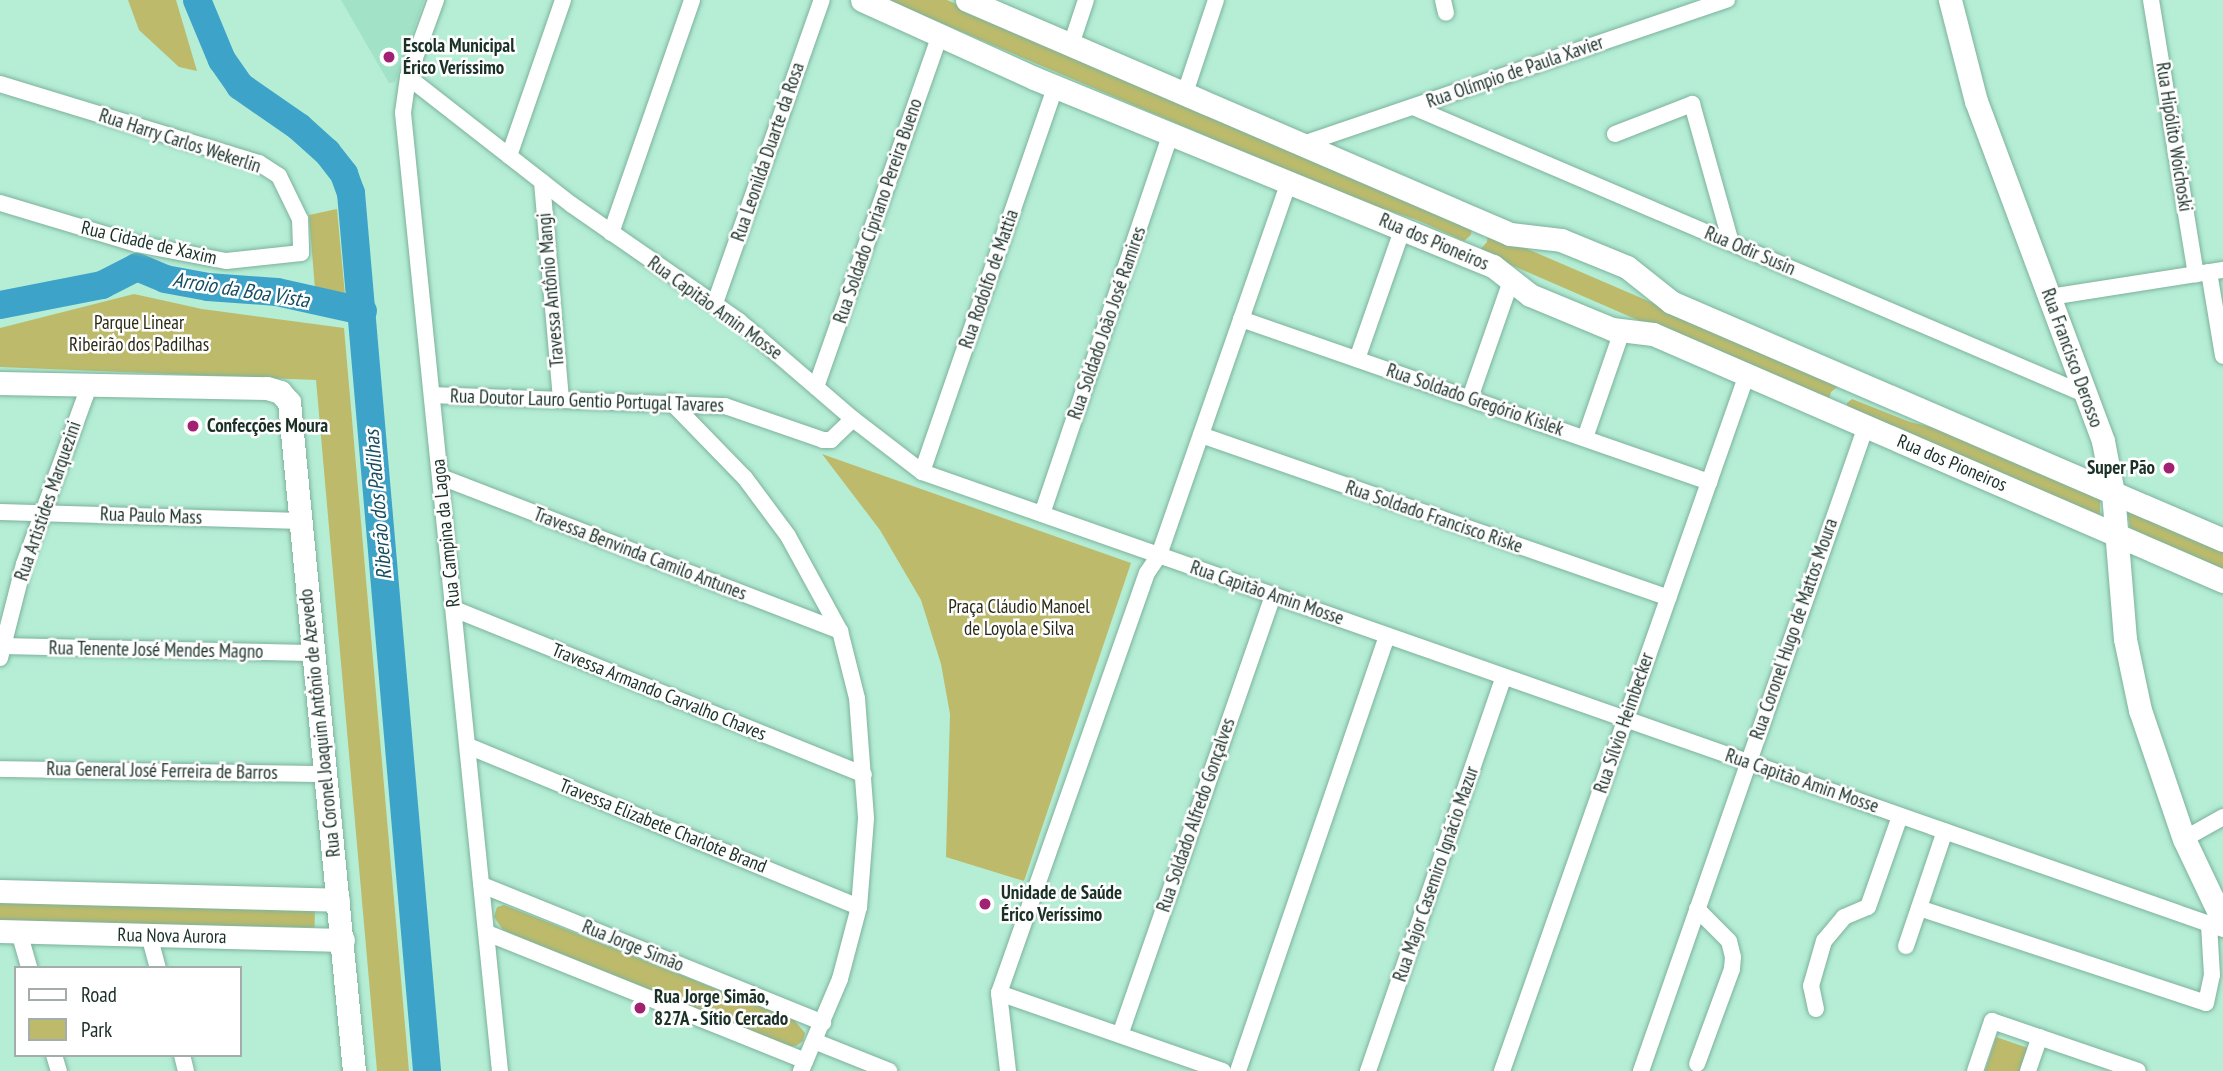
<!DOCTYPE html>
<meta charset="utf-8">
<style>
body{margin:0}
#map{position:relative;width:2223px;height:1071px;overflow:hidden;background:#b5edd5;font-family:"PT Sans Narrow",sans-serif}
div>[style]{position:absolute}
.built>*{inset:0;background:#a2e2c7}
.green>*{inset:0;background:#bdbb6b;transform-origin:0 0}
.river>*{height:28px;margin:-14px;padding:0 14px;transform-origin:14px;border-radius:14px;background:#3da3c9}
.roads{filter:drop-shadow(0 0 2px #7db29c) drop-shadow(0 0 2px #7db29c)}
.street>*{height:16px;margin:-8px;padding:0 8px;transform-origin:8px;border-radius:8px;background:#fff}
.secondary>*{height:23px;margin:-11.5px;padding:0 11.5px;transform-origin:11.5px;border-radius:11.5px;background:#fff}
.dots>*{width:19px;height:19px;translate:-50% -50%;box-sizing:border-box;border:4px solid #fff;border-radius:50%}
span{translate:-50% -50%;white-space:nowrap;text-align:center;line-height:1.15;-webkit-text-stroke:5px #fff;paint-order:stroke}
.poi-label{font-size:19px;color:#1b3128;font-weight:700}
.left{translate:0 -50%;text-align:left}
.right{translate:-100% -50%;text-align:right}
.street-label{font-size:19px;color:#1b3128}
.park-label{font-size:19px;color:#2b2a17}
.water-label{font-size:21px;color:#154d61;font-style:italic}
.legend{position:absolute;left:14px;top:966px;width:228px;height:91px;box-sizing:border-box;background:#fff;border:2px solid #a4ada9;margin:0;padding:9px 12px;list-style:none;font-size:21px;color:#1b3128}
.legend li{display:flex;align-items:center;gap:14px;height:35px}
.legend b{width:35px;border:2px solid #a4ada9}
</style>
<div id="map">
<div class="built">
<i style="clip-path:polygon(341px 0,424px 0,395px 82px,389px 83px)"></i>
</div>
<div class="green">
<i style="clip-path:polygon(128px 0,176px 0,197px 71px,179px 67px,139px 30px)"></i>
<i style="clip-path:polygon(887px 0,947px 0,1472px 225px,1471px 235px,1464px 241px,1417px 220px,1354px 199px)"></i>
<i style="clip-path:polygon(337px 209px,345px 295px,315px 289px,309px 215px)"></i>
<i style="clip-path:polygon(1488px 232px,1841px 384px,1831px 392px,1828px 403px,1479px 251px,1487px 242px)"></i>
<i style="clip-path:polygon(134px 294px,202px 309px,344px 328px,409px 1071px,377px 1071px,316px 380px,0 367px,0 328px)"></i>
<i style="clip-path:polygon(1852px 399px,1910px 422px,1936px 428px,2100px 496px,2100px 519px,1847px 409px,1847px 403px)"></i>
<i style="clip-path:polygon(822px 454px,1131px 563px,1024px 881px,946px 857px,950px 714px,941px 664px,921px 600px,880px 530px)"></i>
<i style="clip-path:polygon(2126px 505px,2223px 547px,2223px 571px,2131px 532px)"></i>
<i style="left:0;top:901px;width:315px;height:21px;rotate:1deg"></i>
<i style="clip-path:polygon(504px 905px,794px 1020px,805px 1033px,803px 1041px,796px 1046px,790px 1046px,512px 934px,503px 930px,494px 917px,497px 907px)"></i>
<i style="clip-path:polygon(1996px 1037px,2028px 1048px,2020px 1071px,1985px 1071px)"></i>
</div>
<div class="river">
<i style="left:197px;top:0;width:65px;rotate:67.4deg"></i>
<i style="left:222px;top:60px;width:32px;rotate:55deg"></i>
<i style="left:240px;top:86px;width:72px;rotate:34.8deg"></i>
<i style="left:299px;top:127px;width:38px;rotate:42deg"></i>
<i style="left:327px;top:152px;width:28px;rotate:52deg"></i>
<i style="left:344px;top:174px;width:20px;rotate:70deg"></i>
<i style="left:351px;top:193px;width:881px;rotate:85.05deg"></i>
<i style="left:0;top:305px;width:104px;rotate:-11.1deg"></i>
<i style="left:102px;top:285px;width:39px;rotate:-27deg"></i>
<i style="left:137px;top:267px;width:30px;rotate:23deg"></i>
<i style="left:165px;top:279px;width:44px;rotate:10.5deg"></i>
<i style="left:208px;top:287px;width:69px;rotate:4.1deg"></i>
<i style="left:277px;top:292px;width:88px;rotate:12.5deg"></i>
</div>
<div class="roads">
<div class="street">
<i style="left:436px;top:0;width:82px;rotate:110deg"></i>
<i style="left:408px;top:77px;width:36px;rotate:98deg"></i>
<i style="left:403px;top:113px;width:963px;rotate:84.22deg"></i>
<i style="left:1443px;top:0;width:13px;rotate:77deg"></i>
<i style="left:2151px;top:0;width:278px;rotate:80.7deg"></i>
<i style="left:1071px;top:45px;width:47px;rotate:-71.6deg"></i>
<i style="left:408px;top:77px;width:208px;rotate:38deg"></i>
<i style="left:572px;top:205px;width:203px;rotate:34.8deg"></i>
<i style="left:739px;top:321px;width:150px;rotate:40.7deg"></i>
<i style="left:853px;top:419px;width:87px;rotate:37.5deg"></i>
<i style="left:922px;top:472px;width:1379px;rotate:19.35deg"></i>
<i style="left:0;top:84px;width:271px;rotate:17deg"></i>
<i style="left:259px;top:163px;width:24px;rotate:33deg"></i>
<i style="left:279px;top:176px;width:48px;rotate:64deg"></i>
<i style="left:300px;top:219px;width:34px;rotate:88deg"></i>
<i style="left:301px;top:253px;width:75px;rotate:173.9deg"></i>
<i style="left:226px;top:261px;width:91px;rotate:-169.2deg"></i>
<i style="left:137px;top:244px;width:143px;rotate:-163.3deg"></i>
<i style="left:1185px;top:93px;width:98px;rotate:-71.6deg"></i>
<i style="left:1413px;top:107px;width:733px;rotate:23.14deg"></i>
<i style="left:1615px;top:134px;width:83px;rotate:-21.3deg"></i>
<i style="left:1692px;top:104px;width:144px;rotate:74.3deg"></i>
<i style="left:1303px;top:144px;width:448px;rotate:-18.8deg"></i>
<i style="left:509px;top:156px;width:165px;rotate:-70.9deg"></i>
<i style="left:542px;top:182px;width:217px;rotate:85deg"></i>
<i style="left:611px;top:233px;width:247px;rotate:-70.8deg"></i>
<i style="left:2209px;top:272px;width:85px;rotate:80.5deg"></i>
<i style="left:2050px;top:297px;width:175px;rotate:-8.9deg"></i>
<i style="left:715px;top:303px;width:321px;rotate:-70.6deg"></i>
<i style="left:1241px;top:319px;width:496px;rotate:19.2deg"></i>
<i style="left:1357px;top:359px;width:139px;rotate:-70.7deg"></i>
<i style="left:816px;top:387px;width:374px;rotate:-70.6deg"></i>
<i style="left:432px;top:395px;width:293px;rotate:2.2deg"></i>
<i style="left:725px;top:406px;width:104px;rotate:19.1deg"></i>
<i style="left:823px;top:440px;width:8px"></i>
<i style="left:831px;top:440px;width:30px;rotate:-44deg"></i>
<i style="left:1470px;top:398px;width:124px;rotate:-70.7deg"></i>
<i style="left:671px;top:402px;width:106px;rotate:45.8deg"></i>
<i style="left:745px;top:478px;width:72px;rotate:53.4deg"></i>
<i style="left:788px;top:536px;width:108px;rotate:61.3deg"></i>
<i style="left:840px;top:631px;width:69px;rotate:75.8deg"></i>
<i style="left:857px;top:698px;width:121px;rotate:85.7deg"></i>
<i style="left:866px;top:819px;width:88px;rotate:94.5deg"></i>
<i style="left:859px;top:907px;width:74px;rotate:104.8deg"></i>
<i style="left:840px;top:979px;width:100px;rotate:113deg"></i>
<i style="left:1201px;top:435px;width:495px;rotate:19.2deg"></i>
<i style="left:1585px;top:438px;width:113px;rotate:-70.9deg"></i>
<i style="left:922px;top:472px;width:409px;rotate:-70.9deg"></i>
<i style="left:441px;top:477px;width:428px;rotate:21.1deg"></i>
<i style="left:0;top:512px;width:301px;rotate:1.7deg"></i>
<i style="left:1042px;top:514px;width:403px;rotate:-71.3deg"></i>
<i style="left:454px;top:609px;width:442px;rotate:22deg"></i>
<i style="left:0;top:646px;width:312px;rotate:1.3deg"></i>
<i style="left:0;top:658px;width:97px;rotate:-75.7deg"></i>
<i style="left:24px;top:564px;width:189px;rotate:-69.9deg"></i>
<i style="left:468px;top:746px;width:423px;rotate:22.4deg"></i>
<i style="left:0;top:769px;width:324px;rotate:0.9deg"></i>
<i style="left:2184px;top:839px;width:45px;rotate:-29.4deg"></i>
<i style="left:482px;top:885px;width:368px;rotate:22deg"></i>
<i style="left:1919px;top:908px;width:302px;rotate:18.3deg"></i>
<i style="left:2206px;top:1003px;width:29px;rotate:-78deg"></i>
<i style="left:2212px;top:975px;width:51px;rotate:-93.4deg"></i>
<i style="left:1697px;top:909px;width:45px;rotate:45deg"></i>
<i style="left:1729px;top:941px;width:16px;rotate:76deg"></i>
<i style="left:1733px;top:957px;width:12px;rotate:95deg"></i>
<i style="left:1732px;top:969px;width:101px;rotate:110.2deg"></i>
<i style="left:19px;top:932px;width:37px;rotate:74deg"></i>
<i style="left:487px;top:933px;width:343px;rotate:21.9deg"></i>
<i style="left:149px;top:935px;width:34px;rotate:75deg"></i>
<i style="left:1906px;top:946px;width:121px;rotate:-71.3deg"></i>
<i style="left:999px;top:993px;width:237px;rotate:19.2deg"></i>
<i style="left:1816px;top:1009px;width:24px;rotate:-102deg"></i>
<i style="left:1811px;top:986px;width:47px;rotate:-73.9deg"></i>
<i style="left:1824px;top:941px;width:31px;rotate:-50deg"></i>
<i style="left:1844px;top:917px;width:26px;rotate:-23deg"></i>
<i style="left:1868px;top:907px;width:96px;rotate:-70.6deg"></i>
<i style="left:1120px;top:1035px;width:466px;rotate:-70.8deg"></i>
<i style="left:814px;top:1041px;width:81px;rotate:21.8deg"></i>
<i style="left:54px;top:1055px;width:17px;rotate:73deg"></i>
<i style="left:182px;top:1055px;width:16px;rotate:76deg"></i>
<i style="left:1008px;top:1071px;width:79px;rotate:-96.6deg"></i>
<i style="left:999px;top:993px;width:445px;rotate:-70.6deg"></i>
<i style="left:1147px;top:573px;width:22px;rotate:-56deg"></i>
<i style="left:1159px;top:555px;width:396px;rotate:-70.8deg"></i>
<i style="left:1238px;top:1071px;width:460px;rotate:-71.1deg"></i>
<i style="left:1368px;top:1071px;width:417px;rotate:-71deg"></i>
<i style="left:1502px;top:1071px;width:739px;rotate:-70.63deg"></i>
<i style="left:1641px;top:1071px;width:683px;rotate:-70.77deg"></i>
<i style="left:1975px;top:1071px;width:53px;rotate:-71.2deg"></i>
<i style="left:1992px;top:1021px;width:154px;rotate:18.9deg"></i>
<i style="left:2028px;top:1071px;width:36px;rotate:-71deg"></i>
</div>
<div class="secondary">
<i style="left:862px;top:0;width:189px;rotate:24.4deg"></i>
<i style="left:1034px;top:78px;width:496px;rotate:22.3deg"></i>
<i style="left:1493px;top:266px;width:47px;rotate:38.1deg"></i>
<i style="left:1530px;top:295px;width:89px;rotate:22.5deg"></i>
<i style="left:1612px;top:329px;width:41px;rotate:7deg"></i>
<i style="left:1653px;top:334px;width:621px;rotate:23.43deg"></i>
<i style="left:967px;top:0;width:591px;rotate:23.31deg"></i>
<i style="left:1510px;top:234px;width:51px;rotate:6.7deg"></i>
<i style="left:1561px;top:240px;width:71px;rotate:22.2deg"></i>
<i style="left:1627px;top:267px;width:56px;rotate:38.5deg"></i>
<i style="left:1671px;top:302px;width:601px;rotate:23.32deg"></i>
<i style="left:1950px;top:0;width:104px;rotate:75.6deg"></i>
<i style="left:1976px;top:101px;width:363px;rotate:69.5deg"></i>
<i style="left:2103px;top:441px;width:53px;rotate:79.1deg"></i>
<i style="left:2113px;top:493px;width:146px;rotate:85.3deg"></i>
<i style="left:2125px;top:639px;width:73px;rotate:78.1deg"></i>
<i style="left:2140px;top:710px;width:136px;rotate:71.2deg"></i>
<i style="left:2184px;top:839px;width:91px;rotate:64.6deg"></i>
<i style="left:0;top:383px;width:267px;rotate:1.1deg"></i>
<i style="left:267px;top:388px;width:14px;rotate:17deg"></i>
<i style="left:280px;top:392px;width:13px;rotate:48deg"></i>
<i style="left:289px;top:402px;width:672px;rotate:84.45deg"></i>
<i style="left:0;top:891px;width:338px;rotate:1.5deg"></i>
<i style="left:0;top:931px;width:343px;rotate:1.5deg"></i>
</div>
</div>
<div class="dots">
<i style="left:389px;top:57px;background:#a12173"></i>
<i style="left:193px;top:426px;background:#a12173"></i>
<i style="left:2169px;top:468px;background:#a12173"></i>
<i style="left:985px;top:904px;background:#a12173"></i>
<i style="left:640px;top:1008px;background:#a12173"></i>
</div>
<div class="poi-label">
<span class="left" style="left:403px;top:57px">Escola Municipal<br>Érico Veríssimo</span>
<span class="left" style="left:207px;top:426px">Confecções Moura</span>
<span class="right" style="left:2155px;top:468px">Super Pão</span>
<span class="left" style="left:1001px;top:904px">Unidade de Saúde<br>Érico Veríssimo</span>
<span class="left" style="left:654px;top:1008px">Rua Jorge Simão,<br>827A - Sítio Cercado</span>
</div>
<div class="street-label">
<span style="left:1515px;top:72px;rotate:-19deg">Rua Olímpio de Paula Xavier</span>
<span style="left:2174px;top:137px;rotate:81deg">Rua Hipólito Woichoski</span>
<span style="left:180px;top:141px;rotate:18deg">Rua Harry Carlos Wekerlin</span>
<span style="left:768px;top:152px;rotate:-71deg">Rua Leonilda Duarte da Rosa</span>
<span style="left:878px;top:211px;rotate:-71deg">Rua Soldado Cipriano Pereira Bueno</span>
<span style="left:1434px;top:242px;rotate:23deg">Rua dos Pioneiros</span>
<span style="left:149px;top:243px;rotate:13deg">Rua Cidade de Xaxim</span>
<span style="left:1750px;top:251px;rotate:23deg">Rua Odir Susin</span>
<span style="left:989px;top:279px;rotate:-71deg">Rua Rodolfo de Mattia</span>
<span style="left:551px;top:290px;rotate:-95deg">Travessa Antônio Mangi</span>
<span style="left:715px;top:308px;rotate:36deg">Rua Capitão Amin Mosse</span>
<span style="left:1107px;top:323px;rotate:-71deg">Rua Soldado João José Ramires</span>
<span style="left:2072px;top:358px;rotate:70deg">Rua Francisco Derosso</span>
<span style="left:1475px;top:400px;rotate:19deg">Rua Soldado Gregório Kislek</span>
<span style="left:587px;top:401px;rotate:2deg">Rua Doutor Lauro Gentio Portugal Tavares</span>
<span style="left:1952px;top:463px;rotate:23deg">Rua dos Pioneiros</span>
<span style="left:48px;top:501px;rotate:-71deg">Rua Artistides Marquezini</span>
<span style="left:151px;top:516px;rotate:2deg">Rua Paulo Mass</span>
<span style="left:1434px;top:517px;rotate:19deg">Rua Soldado Francisco Riske</span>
<span style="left:446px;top:533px;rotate:-96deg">Rua Campina da Lagoa</span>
<span style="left:640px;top:554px;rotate:21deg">Travessa Benvinda Camilo Antunes</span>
<span style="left:1267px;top:593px;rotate:19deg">Rua Capitão Amin Mosse</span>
<span style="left:1794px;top:629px;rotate:-71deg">Rua Coronel Hugo de Mattos Moura</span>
<span style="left:156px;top:650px;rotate:1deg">Rua Tenente José Mendes Magno</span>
<span style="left:659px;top:692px;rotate:22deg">Travessa Armando Carvalho Chaves</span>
<span style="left:320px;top:723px;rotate:-96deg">Rua Coronel Joaquim Antônio de Azevedo</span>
<span style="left:1624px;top:723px;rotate:-71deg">Rua Sílvio Heimbecker</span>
<span style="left:162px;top:771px;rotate:1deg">Rua General José Ferreira de Barros</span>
<span style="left:1802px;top:781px;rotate:19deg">Rua Capitão Amin Mosse</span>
<span style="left:1196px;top:815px;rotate:-71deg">Rua Soldado Alfredo Gonçalves</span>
<span style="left:663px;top:826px;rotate:22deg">Travessa Elizabete Charlote Brand</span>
<span style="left:1436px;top:874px;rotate:-71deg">Rua Major Casemiro Ignácio Mazur</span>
<span style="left:172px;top:936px;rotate:1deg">Rua Nova Aurora</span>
<span style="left:633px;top:946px;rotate:22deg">Rua Jorge Simão</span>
</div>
<div class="park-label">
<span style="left:139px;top:334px">Parque Linear<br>Ribeirão dos Padilhas</span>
<span style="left:1019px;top:618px">Praça Cláudio Manoel<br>de Loyola e Silva</span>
</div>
<div class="water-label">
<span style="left:241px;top:290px;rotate:9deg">Arroio da Boa Vista</span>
<span style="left:378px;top:505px;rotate:-95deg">Riberão dos Padilhas</span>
</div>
<ul class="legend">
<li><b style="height:9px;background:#fff"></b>Road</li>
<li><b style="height:19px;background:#bdbb6b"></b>Park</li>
</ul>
</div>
